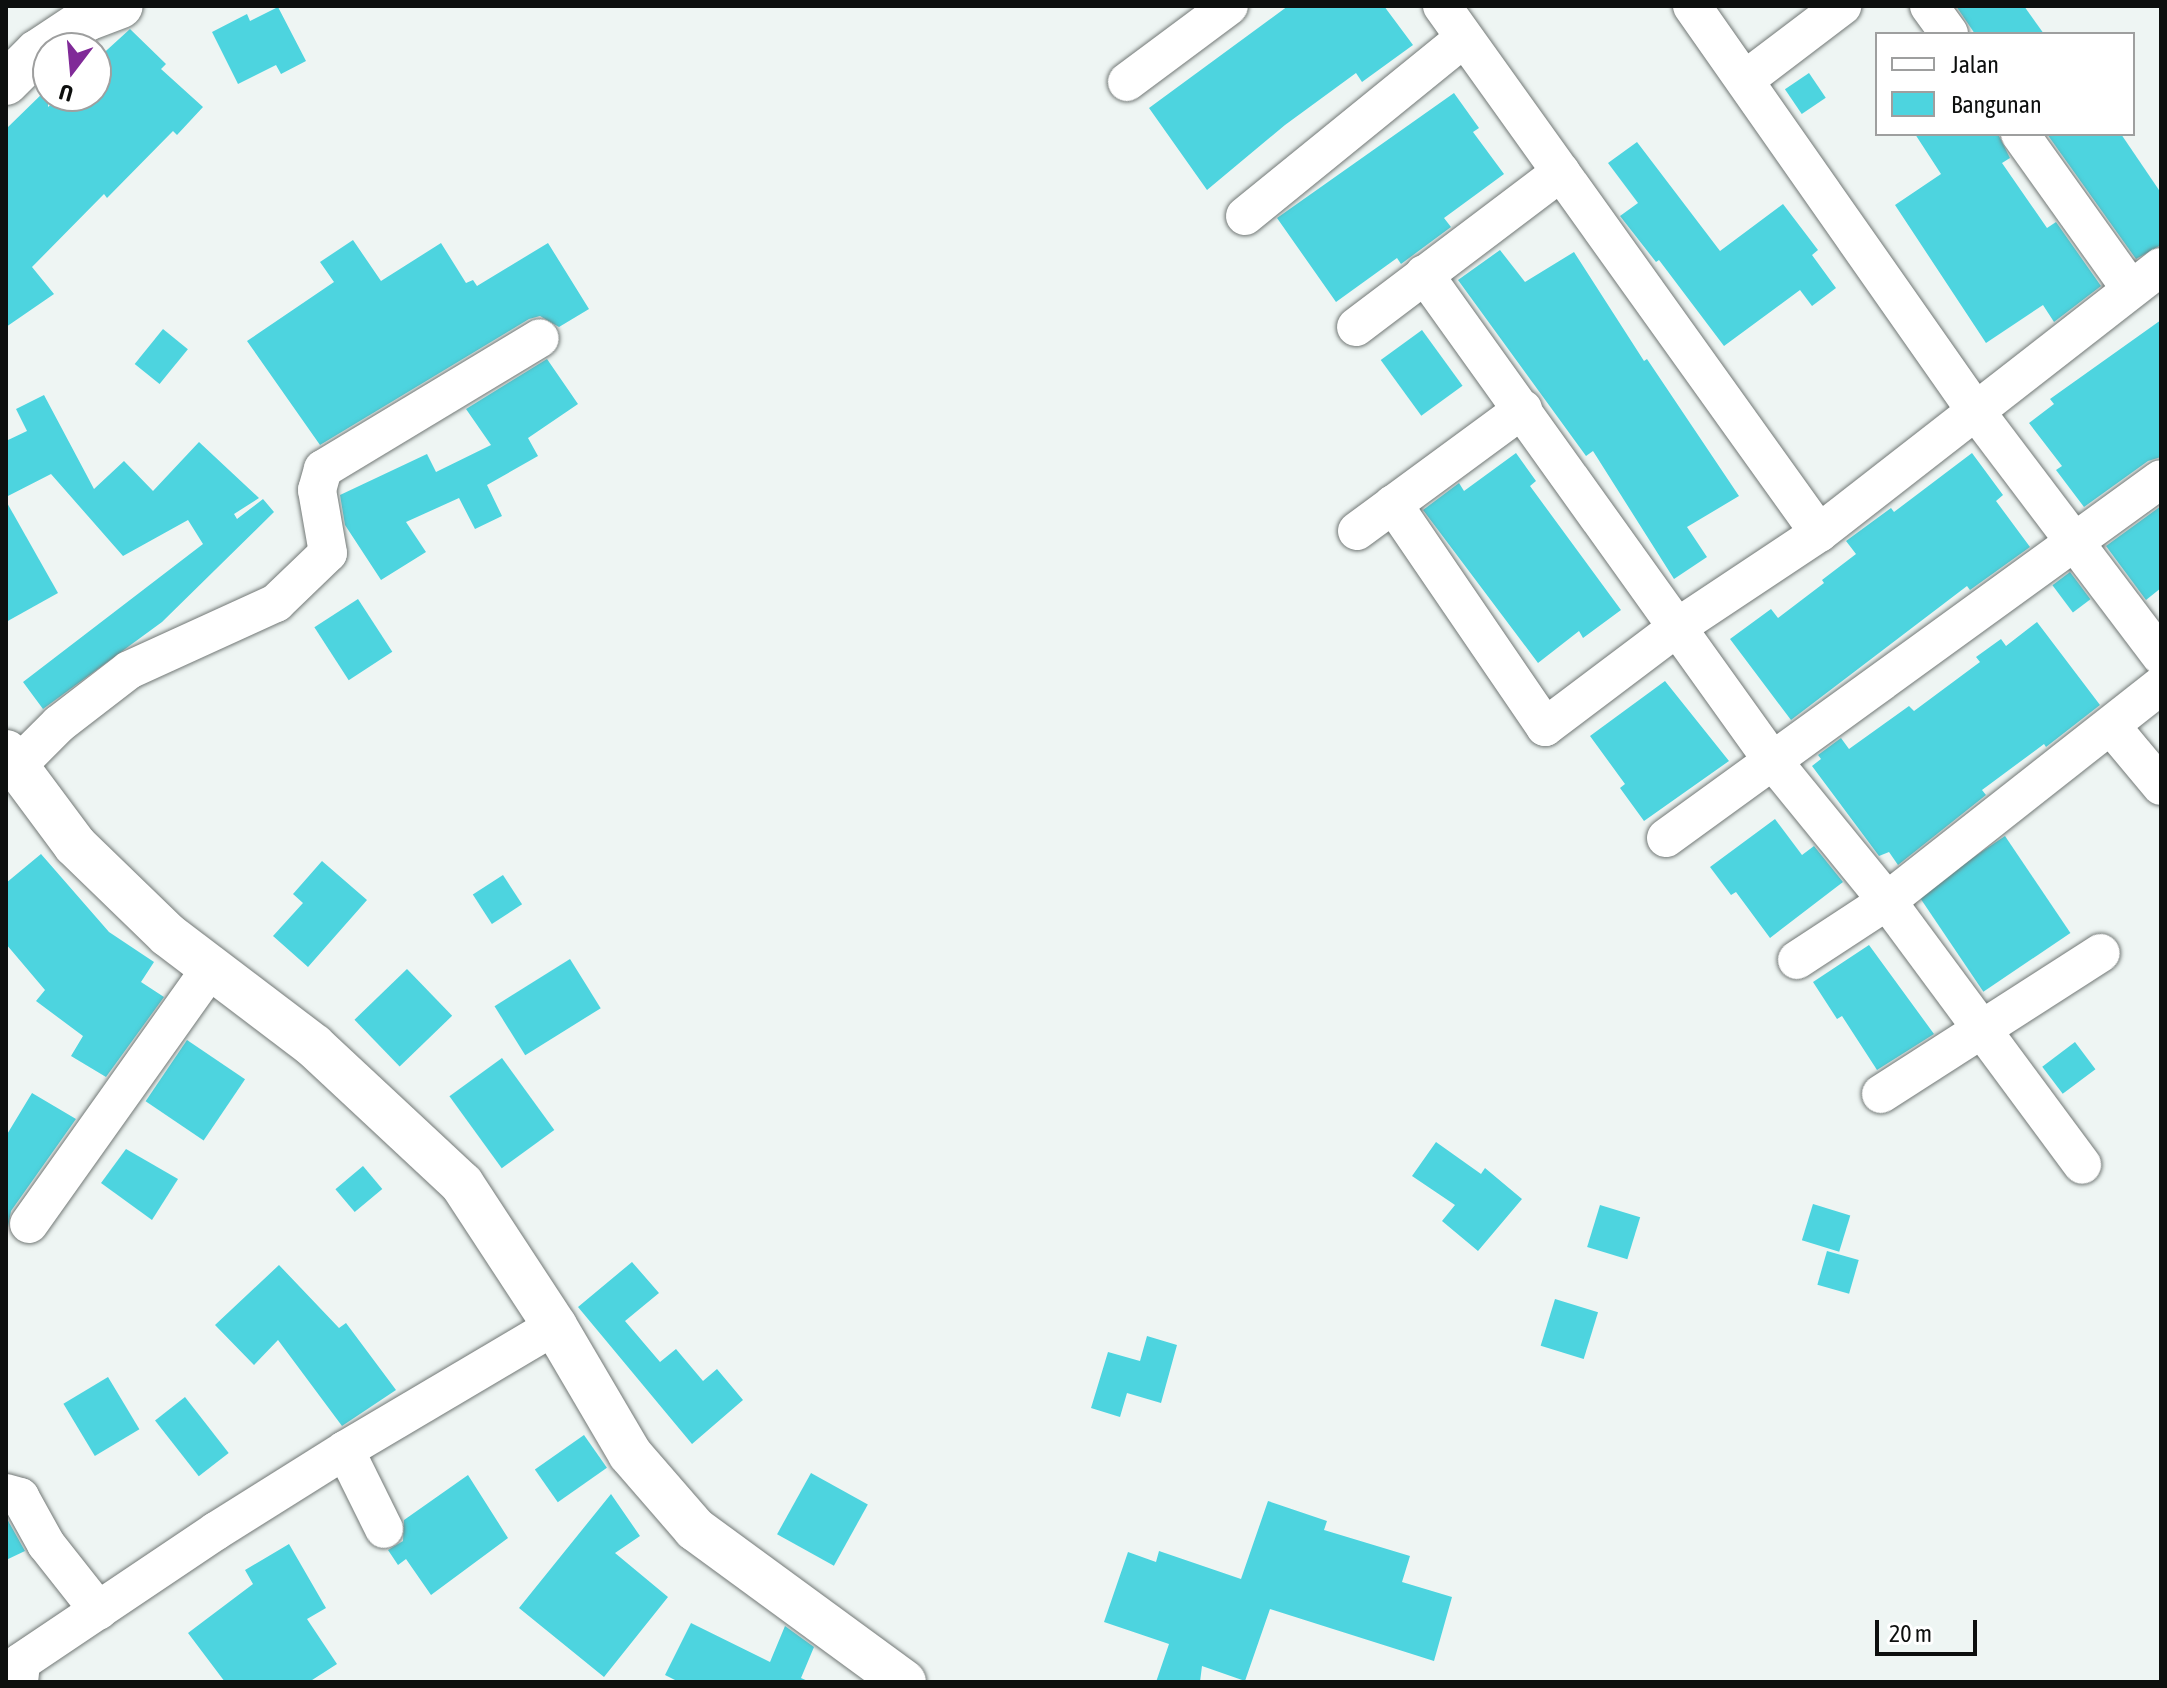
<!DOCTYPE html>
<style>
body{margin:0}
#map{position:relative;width:2167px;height:1688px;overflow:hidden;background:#eef5f3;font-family:"Asap Condensed",sans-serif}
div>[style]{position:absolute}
.building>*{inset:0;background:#4dd4df;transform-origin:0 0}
.roads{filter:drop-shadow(0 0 2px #727876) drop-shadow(0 0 2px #727876)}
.minor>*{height:38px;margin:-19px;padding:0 19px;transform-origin:19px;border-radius:19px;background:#fff}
.tertiary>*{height:44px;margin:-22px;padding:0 22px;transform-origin:22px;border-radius:22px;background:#fff}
span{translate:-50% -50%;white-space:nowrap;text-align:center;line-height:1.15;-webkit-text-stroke:7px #fff;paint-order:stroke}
.frame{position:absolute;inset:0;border:8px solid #0d0f0e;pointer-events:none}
.legend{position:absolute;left:1875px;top:32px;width:260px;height:104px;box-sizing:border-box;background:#fff;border:2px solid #9e9f9f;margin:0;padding:10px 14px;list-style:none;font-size:24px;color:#0d0f0e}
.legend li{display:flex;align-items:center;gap:16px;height:40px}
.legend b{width:40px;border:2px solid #9e9f9f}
.north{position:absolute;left:32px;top:32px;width:80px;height:80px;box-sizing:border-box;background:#fff;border:2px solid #9e9f9f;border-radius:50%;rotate:196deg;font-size:22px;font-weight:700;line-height:32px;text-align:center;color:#0d0f0e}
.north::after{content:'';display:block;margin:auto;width:28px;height:36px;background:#802a98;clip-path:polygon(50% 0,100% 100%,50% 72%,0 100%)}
.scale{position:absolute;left:1875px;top:1620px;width:102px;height:36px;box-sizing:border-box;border:4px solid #0d0f0e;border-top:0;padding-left:10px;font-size:24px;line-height:28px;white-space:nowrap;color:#0d0f0e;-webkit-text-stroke:6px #fff;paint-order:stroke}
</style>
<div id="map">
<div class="building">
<i style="clip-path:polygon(1288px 6px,1384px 6px,1413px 45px,1362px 82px,1356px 73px,1285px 125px,1207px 190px,1149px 108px)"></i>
<i style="clip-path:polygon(1956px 6px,2024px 6px,2044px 34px,1975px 34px)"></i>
<i style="clip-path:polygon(278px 7px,306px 61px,281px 74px,276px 65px,238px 84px,212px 32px,247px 14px,250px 21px)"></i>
<i style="clip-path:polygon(130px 29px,166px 64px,161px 69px,203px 107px,177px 135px,173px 131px,107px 198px,104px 194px,32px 267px,54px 294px,6px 327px,6px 129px,48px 88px,48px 107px,60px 96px,96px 96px,96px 60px)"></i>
<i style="left:1809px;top:73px;width:30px;height:29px;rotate:56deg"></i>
<i style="clip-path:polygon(1454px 93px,1479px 128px,1473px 132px,1504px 174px,1444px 218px,1451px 227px,1401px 264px,1397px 258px,1336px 302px,1277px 218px)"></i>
<i style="clip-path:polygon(1915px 134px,1998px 134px,2010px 158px,2002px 163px,2047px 228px,2056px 222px,2101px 286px,2054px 322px,2043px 305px,1986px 343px,1895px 205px,1941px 174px)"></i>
<i style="clip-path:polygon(2047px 134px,2121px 134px,2161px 193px,2161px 245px,2136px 259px)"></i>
<i style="clip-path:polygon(1637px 142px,1720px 251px,1783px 204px,1818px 250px,1812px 255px,1836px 288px,1812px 306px,1800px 290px,1724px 346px,1659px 260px,1656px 262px,1620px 216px,1638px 203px,1608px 163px)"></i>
<i style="clip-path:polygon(353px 240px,381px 281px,441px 243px,466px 283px,473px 280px,477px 286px,548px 243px,589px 309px,559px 327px,540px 316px,529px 319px,320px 445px,247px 341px,334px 282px,320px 262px)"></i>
<i style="clip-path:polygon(1500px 250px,1525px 282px,1574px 252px,1644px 361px,1647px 359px,1739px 496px,1687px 527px,1707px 557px,1674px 579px,1593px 451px,1586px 456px,1458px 280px)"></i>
<i style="clip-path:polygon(2161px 320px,2161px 457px,2148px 461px,2084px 507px,2056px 470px,2062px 466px,2029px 423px,2054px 404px,2050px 399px)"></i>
<i style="left:163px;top:329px;width:32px;height:45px;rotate:39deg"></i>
<i style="left:1422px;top:330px;width:69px;height:51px;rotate:54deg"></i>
<i style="clip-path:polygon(547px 359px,578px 404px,528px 438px,538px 456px,487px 485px,502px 516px,475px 529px,459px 498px,406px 522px,426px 552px,381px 580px,345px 525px,340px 495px,427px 454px,436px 472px,491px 445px,466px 409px)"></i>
<i style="clip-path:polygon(44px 395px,94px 489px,124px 461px,153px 491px,199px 442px,259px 498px,234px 514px,237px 519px,263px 499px,274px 512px,162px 622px,43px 709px,23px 682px,203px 544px,188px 520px,123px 556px,51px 474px,6px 497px,6px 441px,27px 431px,16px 409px)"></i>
<i style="clip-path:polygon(1516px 453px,1536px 481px,1530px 486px,1621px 610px,1583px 638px,1579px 631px,1538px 663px,1423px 510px,1459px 483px,1464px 491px)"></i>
<i style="clip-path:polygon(1972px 453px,2003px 495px,1996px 501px,2030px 547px,1970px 590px,1967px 586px,1791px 720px,1730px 639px,1771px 609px,1778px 618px,1824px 583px,1822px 580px,1856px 554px,1846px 541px,1891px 508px,1894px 512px)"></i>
<i style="clip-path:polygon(6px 501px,58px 593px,6px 622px)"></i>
<i style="clip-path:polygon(2161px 506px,2161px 588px,2146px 600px,2106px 546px)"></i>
<i style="left:2070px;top:572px;width:34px;height:22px;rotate:53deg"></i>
<i style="left:358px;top:599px;width:63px;height:52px;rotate:57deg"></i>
<i style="clip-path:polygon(2037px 622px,2100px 705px,2046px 747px,2044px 744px,1982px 790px,1986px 795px,1898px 865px,1889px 852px,1879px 856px,1812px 766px,1821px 759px,1818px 755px,1841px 738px,1849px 749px,1909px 706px,1914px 711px,1980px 662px,1976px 657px,2001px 639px,2006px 646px)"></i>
<i style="clip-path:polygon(1665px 681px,1729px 761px,1644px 821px,1620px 788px,1625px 784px,1590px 736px)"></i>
<i style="clip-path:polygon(1775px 819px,1802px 855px,1814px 846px,1843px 882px,1770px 938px,1736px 892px,1731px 895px,1710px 867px)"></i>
<i style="left:2005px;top:836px;width:117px;height:105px;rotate:56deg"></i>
<i style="clip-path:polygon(41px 854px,109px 932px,154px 962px,141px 982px,164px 997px,106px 1077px,71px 1056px,83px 1036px,36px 1001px,45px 990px,6px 944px,6px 883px)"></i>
<i style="clip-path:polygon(322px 861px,367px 900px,308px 967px,273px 936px,303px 903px,293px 894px)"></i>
<i style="left:503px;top:875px;width:35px;height:36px;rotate:57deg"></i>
<i style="clip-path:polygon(1869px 945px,1934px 1034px,1877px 1070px,1842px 1016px,1837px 1019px,1813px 982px)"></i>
<i style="left:570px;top:959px;width:58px;height:89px;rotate:58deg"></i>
<i style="left:407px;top:969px;width:65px;height:73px;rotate:46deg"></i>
<i style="left:187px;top:1040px;width:70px;height:74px;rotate:34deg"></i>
<i style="left:2075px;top:1042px;width:34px;height:41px;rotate:53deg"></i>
<i style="left:502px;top:1058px;width:89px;height:65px;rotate:54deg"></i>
<i style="clip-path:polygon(32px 1093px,76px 1119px,11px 1211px,6px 1238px,6px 1136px)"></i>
<i style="clip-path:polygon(1436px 1142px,1481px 1174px,1485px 1168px,1522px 1199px,1478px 1251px,1442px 1221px,1455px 1205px,1412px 1176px)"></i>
<i style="clip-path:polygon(126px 1149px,178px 1179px,152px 1220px,101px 1183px)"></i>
<i style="left:363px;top:1166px;width:30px;height:36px;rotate:50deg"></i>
<i style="left:1813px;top:1204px;width:39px;height:38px;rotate:17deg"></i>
<i style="left:1600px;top:1205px;width:42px;height:44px;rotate:17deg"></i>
<i style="left:1827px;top:1251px;width:33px;height:35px;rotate:16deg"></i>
<i style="clip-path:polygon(632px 1262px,659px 1293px,625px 1321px,660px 1362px,676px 1349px,703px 1381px,717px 1369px,743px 1400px,692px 1444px,578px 1307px)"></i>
<i style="clip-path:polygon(279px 1265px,339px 1328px,346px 1323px,396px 1390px,342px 1426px,278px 1340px,254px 1365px,215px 1325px)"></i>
<i style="left:1555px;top:1299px;width:45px;height:49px;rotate:17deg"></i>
<i style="clip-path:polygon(1147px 1336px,1177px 1345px,1161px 1403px,1127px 1393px,1120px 1417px,1091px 1408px,1108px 1352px,1140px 1361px)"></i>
<i style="left:108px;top:1377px;width:61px;height:52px;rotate:59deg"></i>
<i style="left:185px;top:1397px;width:71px;height:38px;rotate:52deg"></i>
<i style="left:584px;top:1435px;width:40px;height:60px;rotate:55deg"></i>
<i style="left:811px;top:1473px;width:65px;height:70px;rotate:29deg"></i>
<i style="clip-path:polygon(468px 1475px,508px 1538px,431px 1595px,406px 1559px,398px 1565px,388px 1550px,403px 1541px,404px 1520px)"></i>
<i style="clip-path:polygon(611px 1494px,640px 1536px,615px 1553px,668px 1597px,604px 1677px,519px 1608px)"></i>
<i style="clip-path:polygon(1268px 1501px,1327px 1521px,1324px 1530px,1410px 1556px,1402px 1582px,1452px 1597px,1434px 1661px,1270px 1609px,1245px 1681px,1202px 1666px,1200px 1682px,1156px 1682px,1169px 1644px,1104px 1622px,1128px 1552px,1156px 1562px,1159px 1551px,1241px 1579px)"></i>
<i style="clip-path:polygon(6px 1517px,25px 1551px,6px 1560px)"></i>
<i style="clip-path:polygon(289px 1544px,326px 1608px,307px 1619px,337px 1664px,309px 1682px,225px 1682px,188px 1633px,253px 1584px,245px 1570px)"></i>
<i style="clip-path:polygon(691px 1623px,770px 1662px,785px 1626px,814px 1647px,801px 1678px,810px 1682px,679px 1682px,665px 1675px)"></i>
</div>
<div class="roads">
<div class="minor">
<i style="left:1442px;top:6px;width:648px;rotate:54.42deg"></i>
<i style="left:1692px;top:6px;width:497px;rotate:55deg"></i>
<i style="left:1977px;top:413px;width:305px;rotate:52.9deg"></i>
<i style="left:1929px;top:6px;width:34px;rotate:54deg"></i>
<i style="left:1746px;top:79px;width:121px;rotate:-37.2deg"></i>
<i style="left:1127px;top:82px;width:127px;rotate:-36.7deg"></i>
<i style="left:2020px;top:134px;width:189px;rotate:54.5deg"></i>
<i style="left:1245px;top:216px;width:282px;rotate:-39.1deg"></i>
<i style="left:1424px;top:274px;width:598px;rotate:54.4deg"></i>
<i style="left:1772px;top:760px;width:182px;rotate:50.8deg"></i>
<i style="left:1887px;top:901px;width:328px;rotate:53.5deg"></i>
<i style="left:1356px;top:327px;width:257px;rotate:-37.1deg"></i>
<i style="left:1393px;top:504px;width:270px;rotate:55.7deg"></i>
<i style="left:1545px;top:727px;width:168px;rotate:-37deg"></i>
<i style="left:1679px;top:626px;width:168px;rotate:-33.6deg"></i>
<i style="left:1819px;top:533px;width:433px;rotate:-37.9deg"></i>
<i style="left:1357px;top:531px;width:206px;rotate:-36.3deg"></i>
<i style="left:2111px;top:726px;width:78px;rotate:50.2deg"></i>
<i style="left:16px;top:767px;width:61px;rotate:-45deg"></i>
<i style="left:59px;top:724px;width:88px;rotate:-37.6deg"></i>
<i style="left:129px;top:670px;width:162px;rotate:-24.5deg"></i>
<i style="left:276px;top:603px;width:72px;rotate:-43.9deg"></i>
<i style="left:328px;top:553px;width:64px;rotate:-99.9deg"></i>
<i style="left:317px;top:490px;width:22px;rotate:-74deg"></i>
<i style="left:323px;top:469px;width:253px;rotate:-31.1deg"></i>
<i style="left:1666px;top:838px;width:611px;rotate:-35.95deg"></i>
<i style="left:1797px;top:960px;width:108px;rotate:-33.2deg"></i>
<i style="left:1887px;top:901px;width:349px;rotate:-38.2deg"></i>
<i style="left:1881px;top:1094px;width:261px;rotate:-32.7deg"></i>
<i style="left:29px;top:1224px;width:314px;rotate:-54.6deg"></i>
<i style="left:345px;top:1450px;width:88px;rotate:63.7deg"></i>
<i style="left:6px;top:1493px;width:15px;rotate:16deg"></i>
<i style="left:20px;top:1497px;width:54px;rotate:61deg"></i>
<i style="left:46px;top:1544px;width:85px;rotate:51.7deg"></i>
<i style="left:19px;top:1682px;width:20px;rotate:-84deg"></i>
<i style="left:21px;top:1662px;width:235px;rotate:-33.9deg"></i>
<i style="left:216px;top:1531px;width:152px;rotate:-32.1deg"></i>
<i style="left:345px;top:1450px;width:244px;rotate:-30.6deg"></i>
</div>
<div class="tertiary">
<i style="left:6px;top:83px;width:44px;rotate:-45deg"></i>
<i style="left:37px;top:52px;width:60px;rotate:-33.4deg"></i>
<i style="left:87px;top:19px;width:36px;rotate:-21deg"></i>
<i style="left:6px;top:752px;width:116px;rotate:53.4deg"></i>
<i style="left:75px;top:845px;width:129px;rotate:44.1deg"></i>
<i style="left:168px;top:935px;width:183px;rotate:37.2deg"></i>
<i style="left:314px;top:1046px;width:202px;rotate:43deg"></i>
<i style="left:462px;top:1184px;width:170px;rotate:56.8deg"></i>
<i style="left:555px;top:1326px;width:148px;rotate:59.6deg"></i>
<i style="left:630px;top:1454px;width:99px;rotate:49.1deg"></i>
<i style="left:695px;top:1529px;width:259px;rotate:36.2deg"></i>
</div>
</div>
<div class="frame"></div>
<ul class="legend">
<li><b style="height:10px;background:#fff"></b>Jalan</li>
<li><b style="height:22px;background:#4dd4df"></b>Bangunan</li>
</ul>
<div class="north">U</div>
<div class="scale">20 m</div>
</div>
